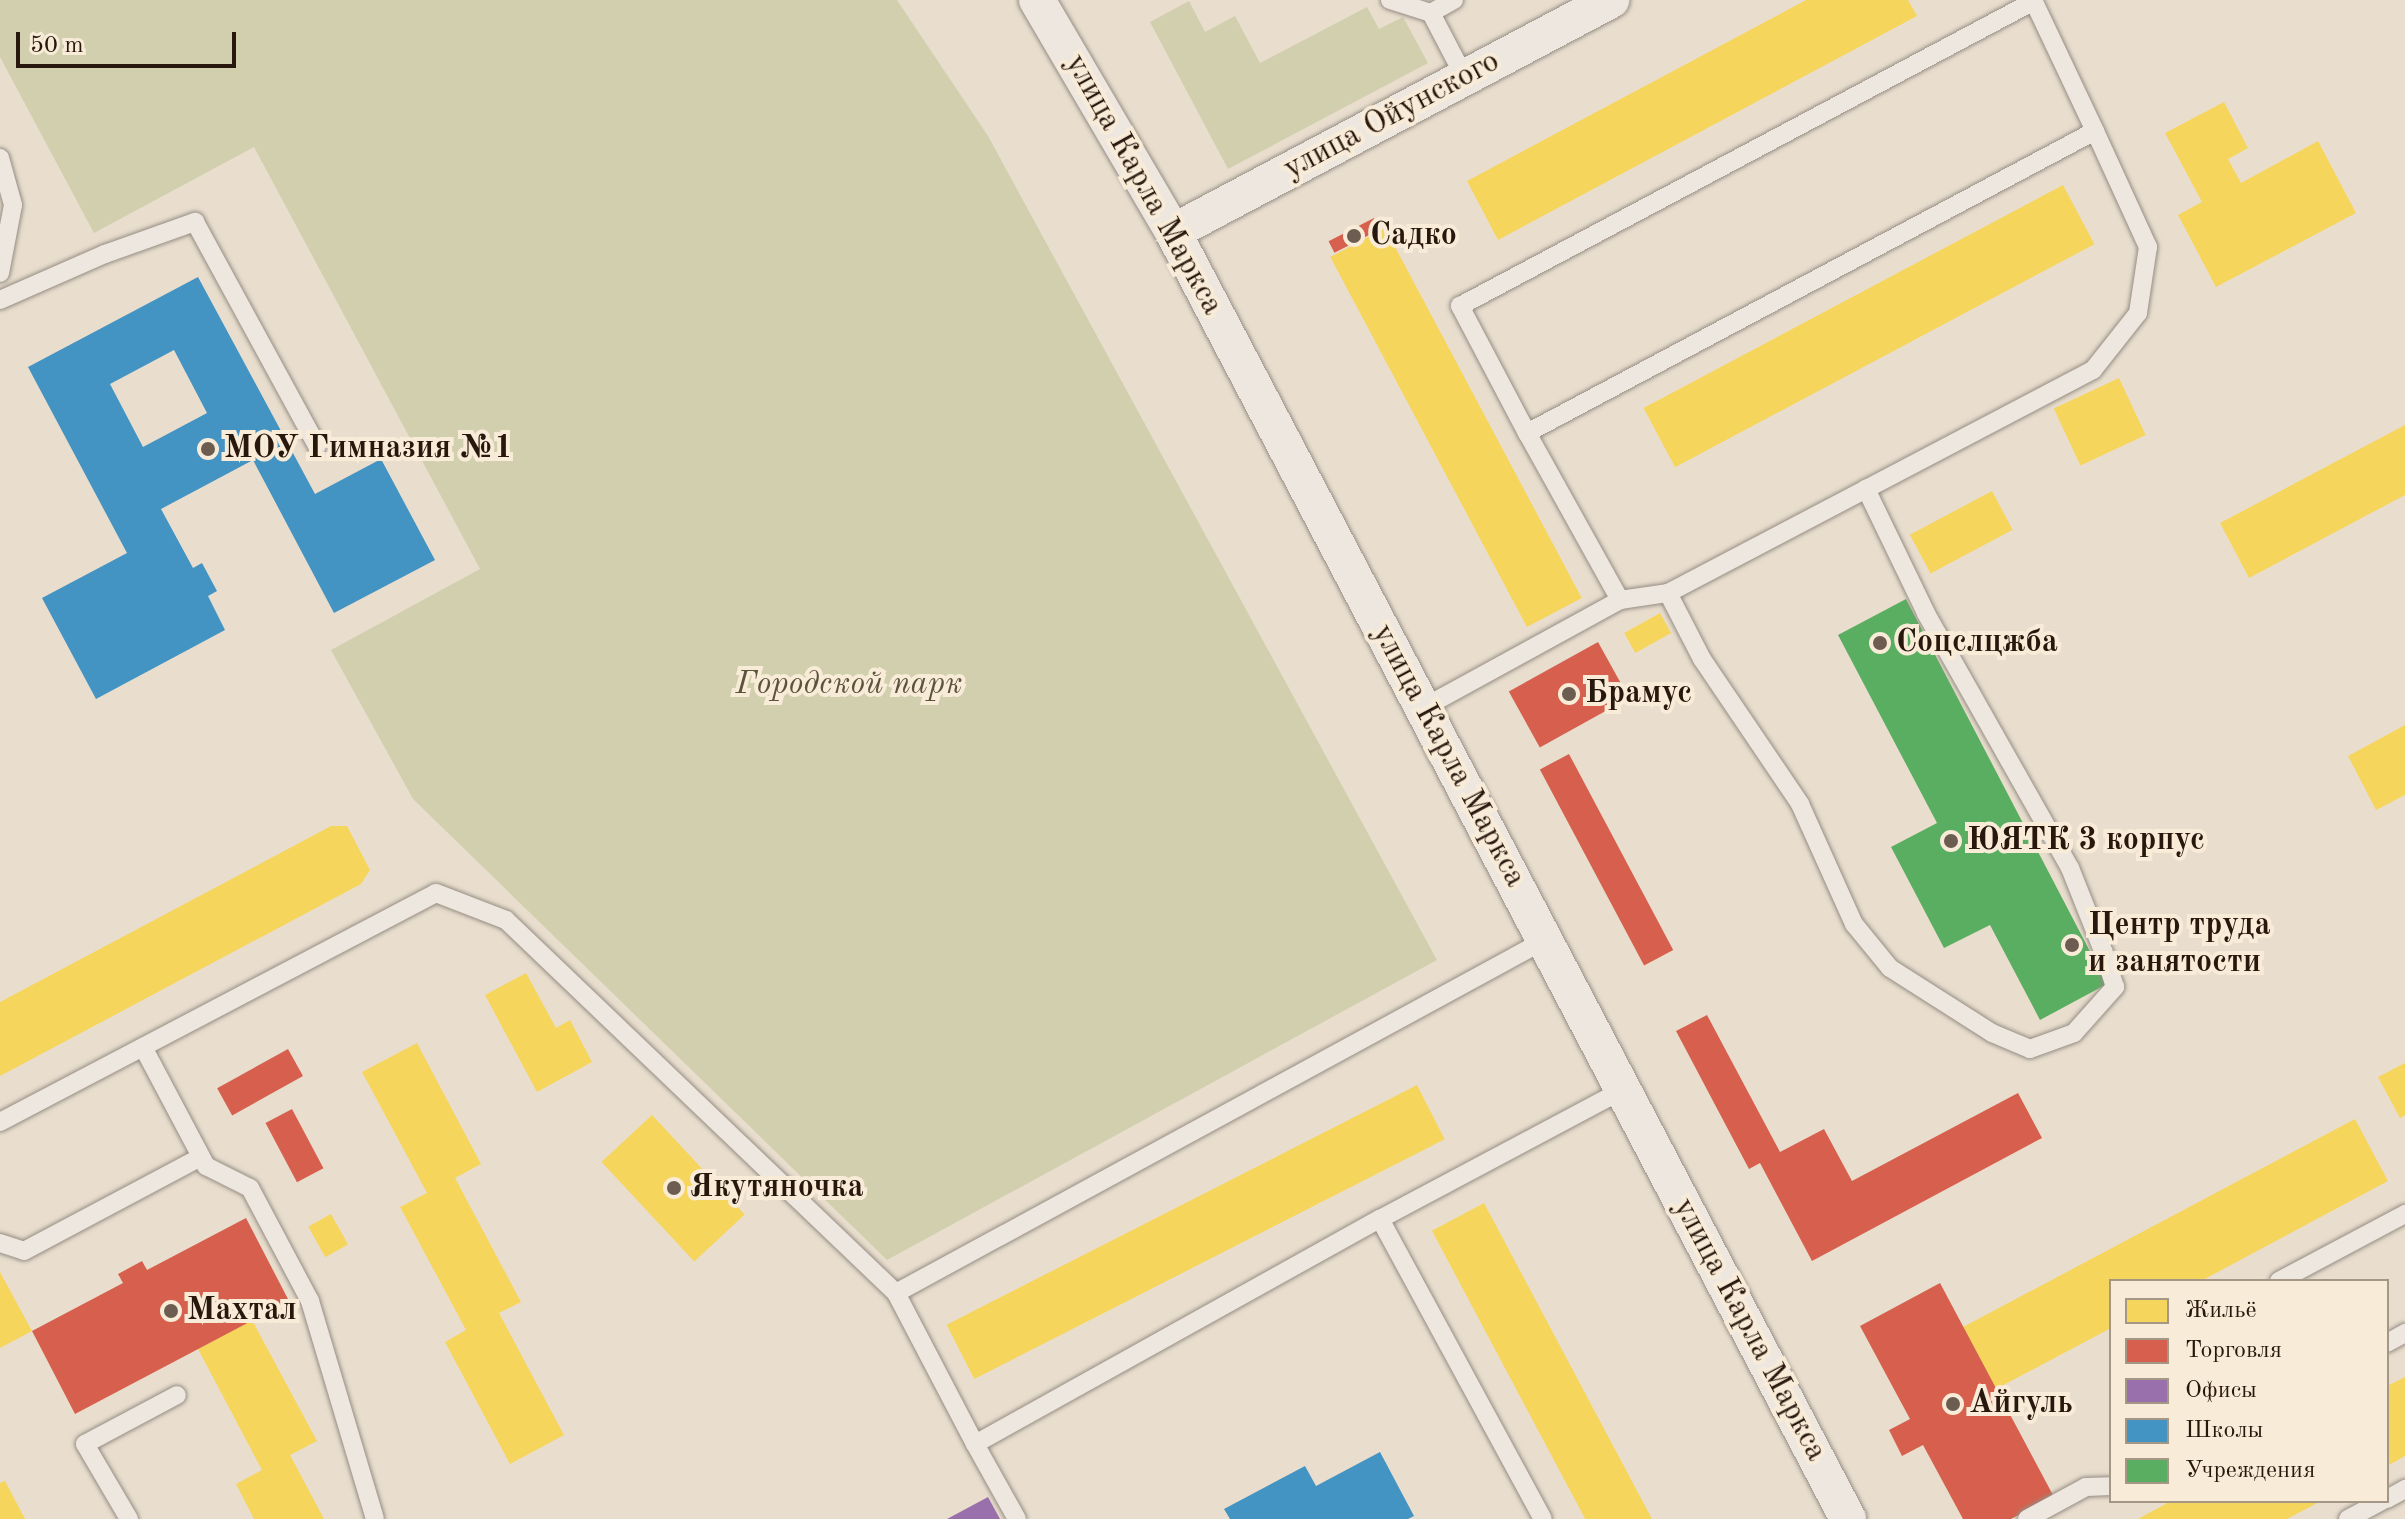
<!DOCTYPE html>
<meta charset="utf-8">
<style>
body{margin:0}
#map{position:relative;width:2405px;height:1519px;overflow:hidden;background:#e9dece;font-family:"Old Standard TT",serif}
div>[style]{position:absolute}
.green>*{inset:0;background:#d1cfad}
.homes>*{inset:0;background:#f6d55c;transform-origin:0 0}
.shops>*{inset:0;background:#d6604d;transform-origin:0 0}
.offices>*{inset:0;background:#9970ab}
.schools>*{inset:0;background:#4393c3}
.public>*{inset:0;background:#5aae61}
.roads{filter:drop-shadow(0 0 2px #958d83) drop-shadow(0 0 2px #958d83)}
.lane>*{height:18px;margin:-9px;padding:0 9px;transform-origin:9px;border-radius:9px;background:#ede7df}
.street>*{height:36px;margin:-18px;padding:0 18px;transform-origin:18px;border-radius:18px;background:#ede7df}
.dots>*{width:22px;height:22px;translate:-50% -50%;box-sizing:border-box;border:4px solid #f8ecd8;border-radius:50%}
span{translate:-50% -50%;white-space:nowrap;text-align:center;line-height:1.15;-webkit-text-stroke:8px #f8ecd8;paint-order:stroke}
.street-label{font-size:32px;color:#28170c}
.poi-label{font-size:32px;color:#28170c;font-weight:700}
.left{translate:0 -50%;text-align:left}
.park-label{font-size:32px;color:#5c533b;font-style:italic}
.legend{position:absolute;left:2109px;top:1279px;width:280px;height:224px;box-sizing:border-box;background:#f8ecd8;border:2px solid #a59786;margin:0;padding:10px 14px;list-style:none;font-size:24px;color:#28170c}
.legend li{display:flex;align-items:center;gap:16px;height:40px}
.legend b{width:40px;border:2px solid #a59786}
.scale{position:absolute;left:16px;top:32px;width:220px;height:36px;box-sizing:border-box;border:4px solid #28170c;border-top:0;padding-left:10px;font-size:24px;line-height:28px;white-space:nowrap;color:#28170c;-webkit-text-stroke:6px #f8ecd8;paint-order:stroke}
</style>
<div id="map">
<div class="green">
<i style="clip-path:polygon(0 0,897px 0,988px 136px,1437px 960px,887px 1260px,413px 799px,331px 650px,480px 569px,254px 147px,94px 233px,0 57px)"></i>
<i style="clip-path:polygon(1189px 1px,1205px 32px,1235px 16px,1260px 63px,1367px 7px,1379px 29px,1403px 17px,1428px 63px,1228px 169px,1150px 22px)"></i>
</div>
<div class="homes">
<i style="clip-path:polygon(1806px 0,1908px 0,1917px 16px,1498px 240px,1467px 181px)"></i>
<i style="clip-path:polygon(2224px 102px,2248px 148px,2228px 159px,2241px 183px,2318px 141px,2356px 213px,2216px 287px,2178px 215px,2202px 202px,2165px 133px)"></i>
<i style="left:2063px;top:185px;width:67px;height:475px;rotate:62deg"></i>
<i style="left:1385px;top:228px;width:419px;height:62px;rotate:62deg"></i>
<i style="left:2119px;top:378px;width:63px;height:72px;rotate:65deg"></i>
<i style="clip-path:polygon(2405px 425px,2405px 495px,2249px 578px,2220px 523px)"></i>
<i style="left:1992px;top:491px;width:44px;height:93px;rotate:62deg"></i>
<i style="left:1660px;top:613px;width:23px;height:41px;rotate:61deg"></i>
<i style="clip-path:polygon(2405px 725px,2405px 795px,2376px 810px,2348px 756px)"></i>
<i style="clip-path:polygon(331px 826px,347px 826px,370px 870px,361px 884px,0 1076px,0 1002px)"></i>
<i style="clip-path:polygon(526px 973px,556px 1028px,570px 1020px,592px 1062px,537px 1092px,485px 995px)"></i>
<i style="clip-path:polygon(417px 1043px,481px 1164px,455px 1178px,521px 1302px,499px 1313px,564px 1435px,510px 1464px,445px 1342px,466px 1330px,400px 1207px,427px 1193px,362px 1072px)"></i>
<i style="clip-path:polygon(2405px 1063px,2405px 1115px,2400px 1118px,2378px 1077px)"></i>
<i style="left:1417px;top:1085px;width:61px;height:528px;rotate:63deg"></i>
<i style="left:652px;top:1115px;width:136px;height:69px;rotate:47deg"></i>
<i style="clip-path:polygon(2355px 1119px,2388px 1181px,2201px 1281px,2111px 1281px,2111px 1328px,1996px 1389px,1963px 1327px)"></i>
<i style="left:1484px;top:1203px;width:358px;height:59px;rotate:62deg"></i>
<i style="left:331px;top:1214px;width:35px;height:26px;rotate:61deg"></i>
<i style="clip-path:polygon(0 1272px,32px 1331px,0 1348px)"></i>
<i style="clip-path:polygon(252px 1320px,317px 1441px,290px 1455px,324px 1519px,254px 1519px,236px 1484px,262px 1470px,198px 1349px)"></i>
<i style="clip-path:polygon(2405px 1377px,2405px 1456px,2387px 1466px,2387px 1386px)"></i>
<i style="clip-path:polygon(5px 1481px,25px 1519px,0 1519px,0 1483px)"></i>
<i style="clip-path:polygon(2171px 1501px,2321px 1501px,2287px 1519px,2138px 1519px)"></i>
</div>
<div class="shops">
<i style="left:1374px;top:218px;width:13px;height:51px;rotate:63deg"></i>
<i style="left:1598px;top:642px;width:64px;height:102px;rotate:61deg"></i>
<i style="left:1569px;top:754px;width:222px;height:33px;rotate:62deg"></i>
<i style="clip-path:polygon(1707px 1015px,1780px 1152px,1824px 1129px,1852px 1181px,2018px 1093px,2042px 1138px,1812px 1261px,1760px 1163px,1749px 1169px,1676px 1031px)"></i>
<i style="left:288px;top:1049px;width:31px;height:81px;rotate:61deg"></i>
<i style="left:292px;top:1109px;width:67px;height:30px;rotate:62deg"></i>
<i style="clip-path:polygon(246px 1218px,289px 1301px,75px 1414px,32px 1331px,123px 1283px,118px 1274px,142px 1261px,147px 1270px)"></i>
<i style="clip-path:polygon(1940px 1283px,2054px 1497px,2011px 1519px,1963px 1519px,1923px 1445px,1902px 1456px,1889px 1430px,1910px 1419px,1860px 1326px)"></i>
</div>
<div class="offices">
<i style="clip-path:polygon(988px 1497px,1000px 1519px,947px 1519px)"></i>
</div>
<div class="schools">
<i style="clip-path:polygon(evenodd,198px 277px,315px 494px,381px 459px,435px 560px,334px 613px,253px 460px,161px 509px,193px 568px,202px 563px,217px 591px,208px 596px,225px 630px,96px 699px,42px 598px,127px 553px,28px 367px,198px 277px,174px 350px,207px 413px,143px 447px,110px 384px,174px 350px)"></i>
<i style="clip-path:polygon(1380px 1452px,1414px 1516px,1408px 1519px,1230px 1519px,1224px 1509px,1305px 1466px,1316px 1486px)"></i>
</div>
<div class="public">
<i style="clip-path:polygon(1906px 599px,2107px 984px,2040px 1020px,1990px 925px,1944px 948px,1891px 847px,1937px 823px,1838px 635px)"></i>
</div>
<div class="roads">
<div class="lane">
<i style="left:1390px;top:0;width:43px;rotate:17.6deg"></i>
<i style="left:1454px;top:0;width:26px;rotate:151deg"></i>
<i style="left:1431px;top:13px;width:73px;rotate:62.4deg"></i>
<i style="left:0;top:158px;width:49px;rotate:74.5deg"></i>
<i style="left:13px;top:205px;width:69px;rotate:100.8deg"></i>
<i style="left:0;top:300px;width:115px;rotate:-23.7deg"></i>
<i style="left:105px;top:254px;width:96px;rotate:-19.6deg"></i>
<i style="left:195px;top:222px;width:255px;rotate:61.4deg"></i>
<i style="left:1527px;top:433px;width:144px;rotate:-117.8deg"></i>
<i style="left:1460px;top:306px;width:650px;rotate:-27.98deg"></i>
<i style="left:1668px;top:593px;width:74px;rotate:62.7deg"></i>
<i style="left:1702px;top:659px;width:175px;rotate:55.9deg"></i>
<i style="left:1800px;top:804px;width:132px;rotate:65.8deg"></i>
<i style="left:1854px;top:924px;width:57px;rotate:50.7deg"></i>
<i style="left:1890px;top:968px;width:121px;rotate:32.5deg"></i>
<i style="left:1992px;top:1033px;width:41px;rotate:22.8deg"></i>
<i style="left:2030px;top:1049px;width:47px;rotate:-20deg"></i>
<i style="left:2074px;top:1033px;width:62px;rotate:-48.3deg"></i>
<i style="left:2115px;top:987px;width:38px;rotate:-108deg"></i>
<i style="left:2103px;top:951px;width:89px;rotate:-111.7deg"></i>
<i style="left:2070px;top:868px;width:293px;rotate:-119.5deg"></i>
<i style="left:1926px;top:613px;width:138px;rotate:-115.8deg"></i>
<i style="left:1620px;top:600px;width:191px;rotate:-119.1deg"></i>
<i style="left:1527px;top:433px;width:643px;rotate:-28deg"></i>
<i style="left:2095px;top:131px;width:145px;rotate:-115.3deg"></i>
<i style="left:1423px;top:708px;width:225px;rotate:-28.7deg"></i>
<i style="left:1620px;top:600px;width:49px;rotate:-8.3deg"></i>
<i style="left:1668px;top:593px;width:480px;rotate:-27.7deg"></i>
<i style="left:2093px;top:370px;width:73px;rotate:-51.7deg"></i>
<i style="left:2138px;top:313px;width:67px;rotate:-81.4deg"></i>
<i style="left:2148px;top:247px;width:128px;rotate:-114.6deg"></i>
<i style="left:143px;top:1047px;width:135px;rotate:62.1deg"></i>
<i style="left:206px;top:1166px;width:49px;rotate:26.6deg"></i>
<i style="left:250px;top:1188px;width:128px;rotate:62deg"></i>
<i style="left:310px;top:1301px;width:227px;rotate:73.4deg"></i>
<i style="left:0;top:1122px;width:492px;rotate:-27.7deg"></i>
<i style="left:436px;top:893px;width:75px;rotate:21.1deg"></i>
<i style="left:506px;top:920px;width:540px;rotate:43.72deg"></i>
<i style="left:896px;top:1293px;width:739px;rotate:-28.54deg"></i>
<i style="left:1380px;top:1219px;width:341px;rotate:61.5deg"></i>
<i style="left:0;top:1243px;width:25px;rotate:18deg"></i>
<i style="left:24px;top:1251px;width:200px;rotate:-28deg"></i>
<i style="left:2279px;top:1281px;width:143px;rotate:-28deg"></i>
<i style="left:896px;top:1293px;width:170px;rotate:62.4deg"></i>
<i style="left:975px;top:1444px;width:463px;rotate:-29.1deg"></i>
<i style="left:1380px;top:1219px;width:275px;rotate:-28deg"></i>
<i style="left:2387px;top:1343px;width:21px;rotate:-29deg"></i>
<i style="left:975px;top:1444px;width:86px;rotate:60.8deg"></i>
<i style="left:2387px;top:1499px;width:21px;rotate:-29deg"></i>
<i style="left:129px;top:1519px;width:87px;rotate:-120.4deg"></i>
<i style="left:85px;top:1444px;width:104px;rotate:-28deg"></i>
<i style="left:2027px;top:1519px;width:67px;rotate:-28.5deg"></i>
<i style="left:2086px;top:1487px;width:25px;rotate:-2deg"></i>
<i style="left:2348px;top:1519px;width:38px;rotate:-28deg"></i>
</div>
<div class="street">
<i style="left:1037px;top:0;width:269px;rotate:59.6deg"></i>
<i style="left:1173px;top:232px;width:1453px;rotate:62.32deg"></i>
<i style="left:1173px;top:232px;width:496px;rotate:-27.9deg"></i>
</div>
</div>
<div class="dots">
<i style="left:1354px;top:236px;background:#6c5d50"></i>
<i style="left:208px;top:449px;background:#6c5d50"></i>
<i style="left:1880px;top:643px;background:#6c5d50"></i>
<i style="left:1569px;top:694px;background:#6c5d50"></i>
<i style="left:1951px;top:841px;background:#6c5d50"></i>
<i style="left:2072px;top:945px;background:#6c5d50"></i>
<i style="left:674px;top:1188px;background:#6c5d50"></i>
<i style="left:171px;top:1311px;background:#6c5d50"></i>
<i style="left:1953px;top:1404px;background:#6c5d50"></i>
</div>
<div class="street-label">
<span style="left:1392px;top:116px;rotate:-28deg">улица Ойунского</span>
<span style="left:1143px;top:185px;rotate:61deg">улица Карла Маркса</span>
<span style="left:1448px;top:756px;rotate:62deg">улица Карла Маркса</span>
<span style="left:1749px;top:1330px;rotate:62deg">улица Карла Маркса</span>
</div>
<div class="poi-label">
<span class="left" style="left:1370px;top:236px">Садко</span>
<span class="left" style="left:224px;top:449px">МОУ Гимназия №1</span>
<span class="left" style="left:1896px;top:643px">Соцслцжба</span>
<span class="left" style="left:1585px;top:694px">Брамус</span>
<span class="left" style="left:1967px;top:841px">ЮЯТК 3 корпус</span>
<span class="left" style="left:2088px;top:945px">Центр труда<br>и занятости</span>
<span class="left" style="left:690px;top:1188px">Якутяночка</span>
<span class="left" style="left:187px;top:1311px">Махтал</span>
<span class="left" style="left:1969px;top:1404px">Айгуль</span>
</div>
<div class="park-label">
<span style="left:849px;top:685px">Городской парк</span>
</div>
<ul class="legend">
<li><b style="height:22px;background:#f6d55c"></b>Жильё</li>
<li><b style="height:22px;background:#d6604d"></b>Торговля</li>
<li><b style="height:22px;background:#9970ab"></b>Офисы</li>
<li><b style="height:22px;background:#4393c3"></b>Школы</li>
<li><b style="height:22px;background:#5aae61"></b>Учреждения</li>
</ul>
<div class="scale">50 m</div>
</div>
